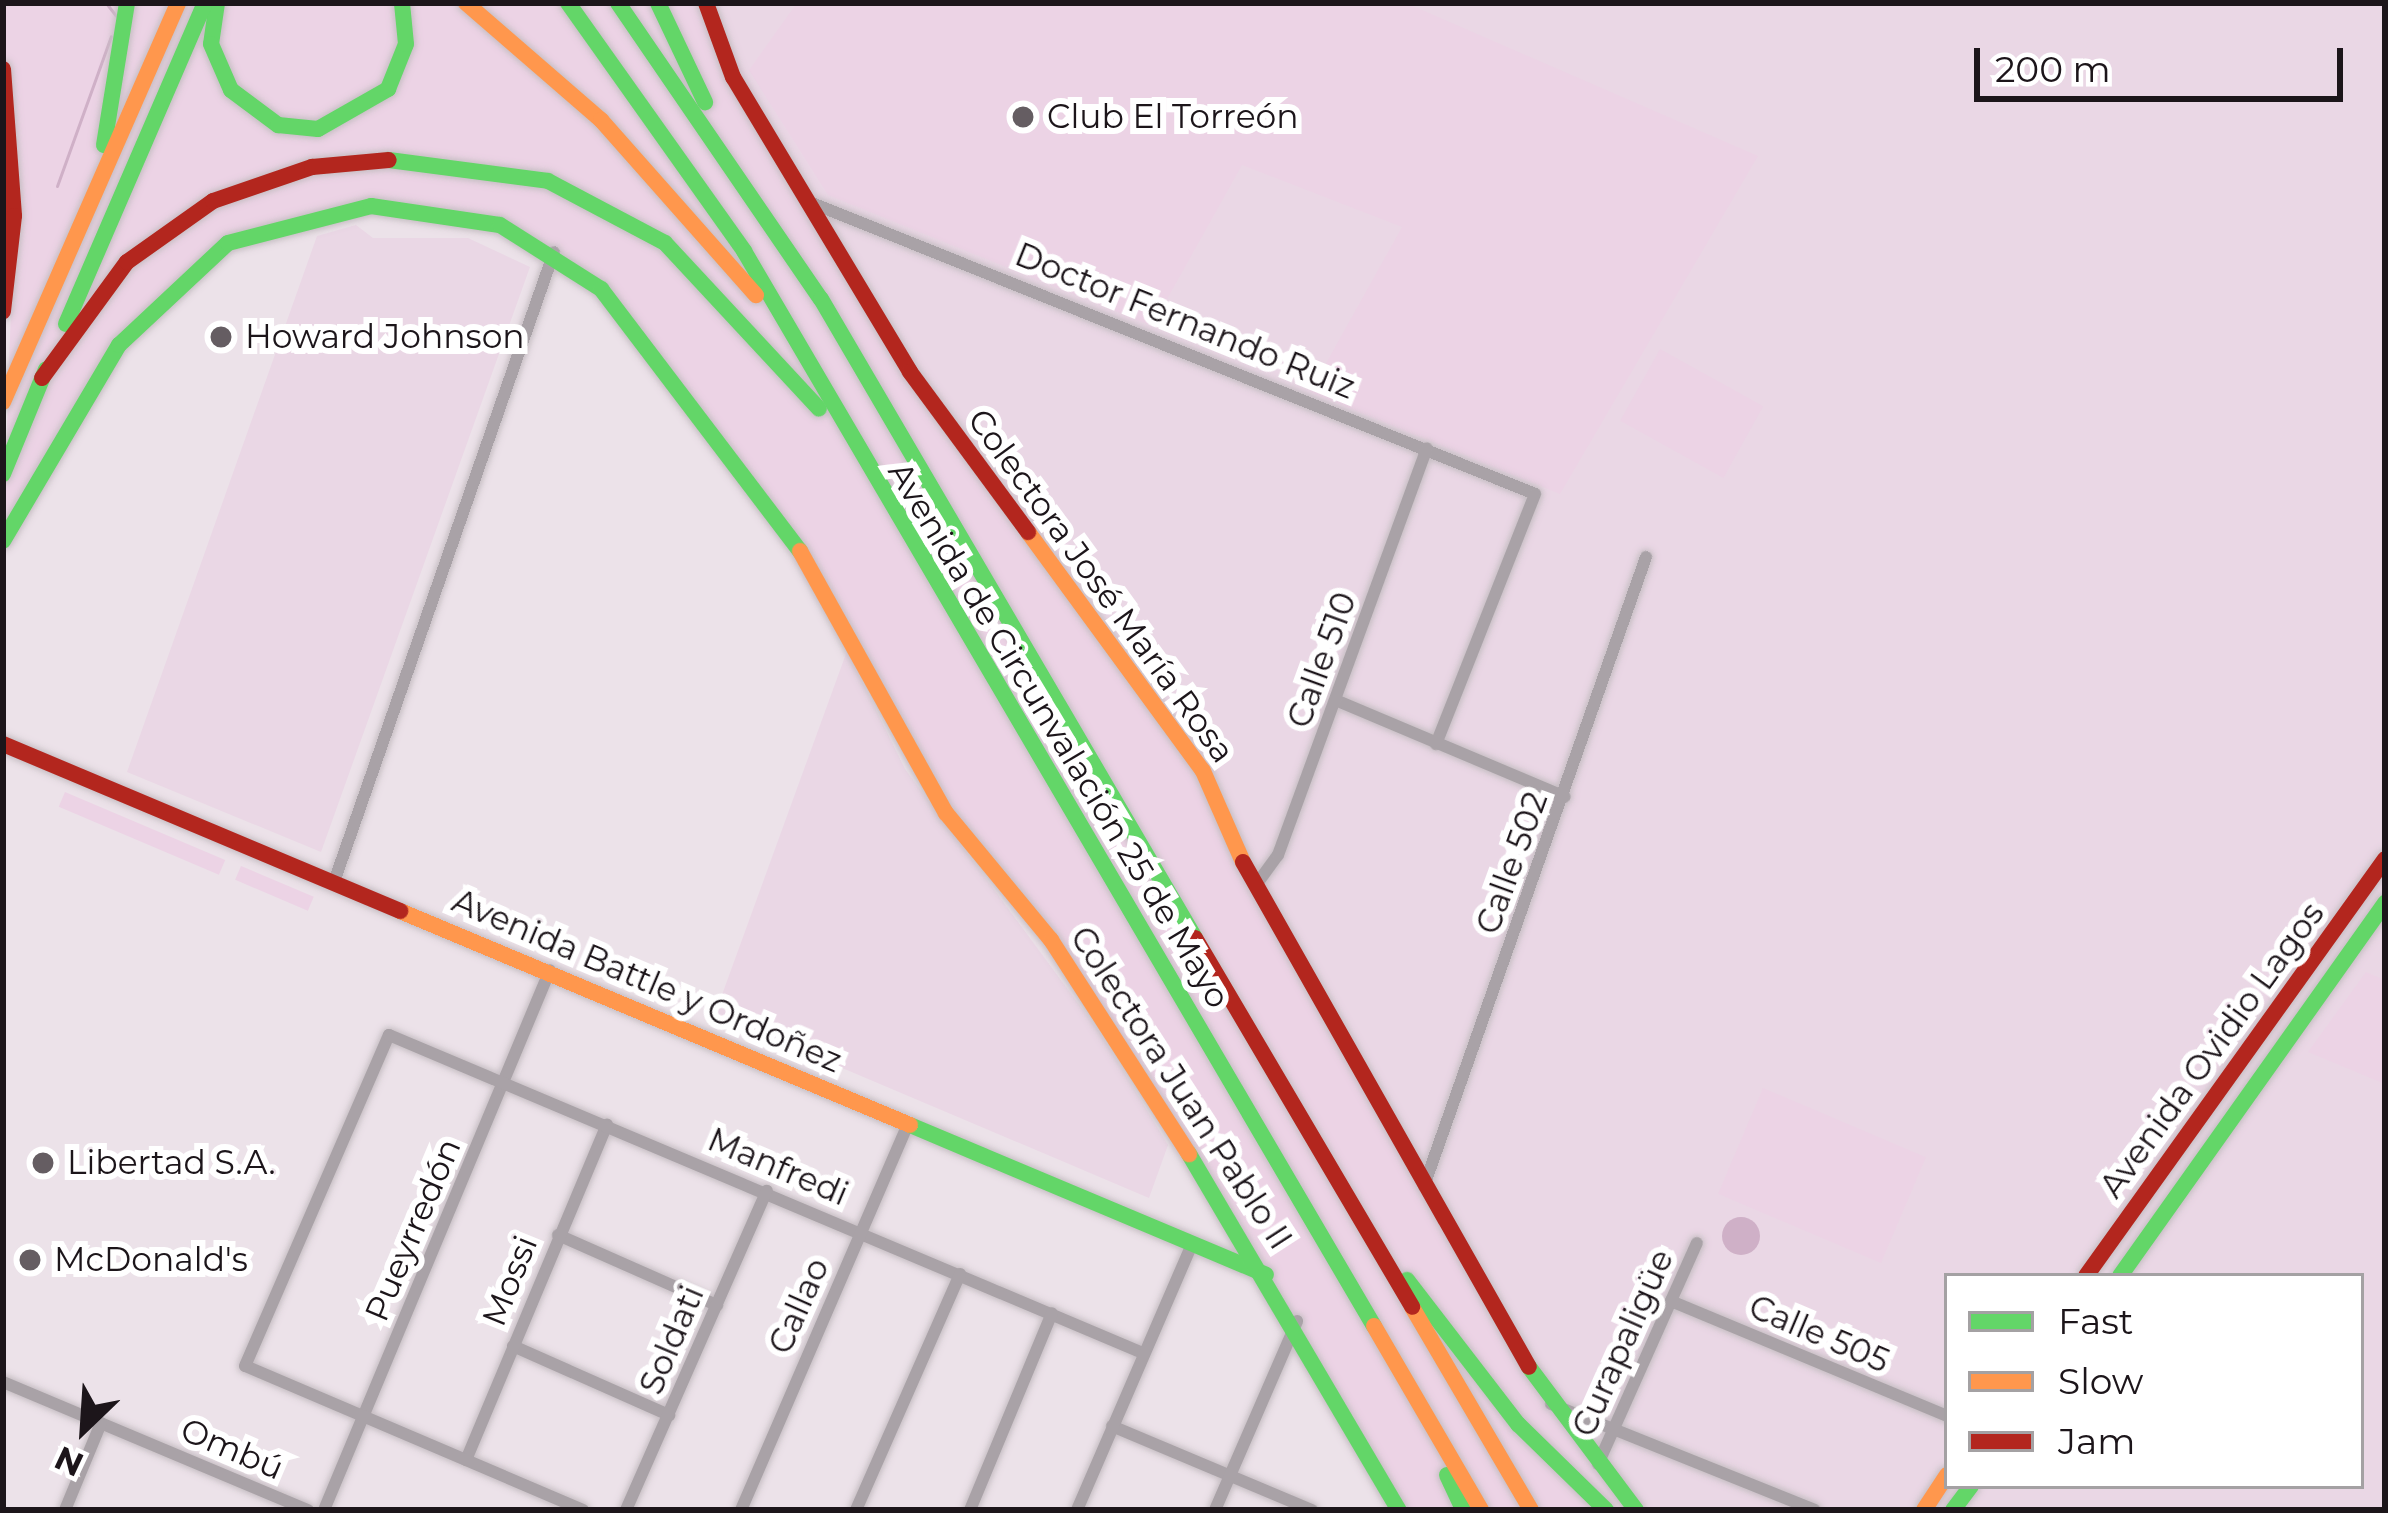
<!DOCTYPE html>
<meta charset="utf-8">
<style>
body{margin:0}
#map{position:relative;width:2388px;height:1513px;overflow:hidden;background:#ece2e9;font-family:Montserrat,sans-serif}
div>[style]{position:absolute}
.built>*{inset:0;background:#ead7e5}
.green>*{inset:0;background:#ecd3e5;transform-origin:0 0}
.water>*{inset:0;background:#cfb0c7}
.round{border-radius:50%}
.stream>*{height:3px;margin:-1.5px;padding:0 1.5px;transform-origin:1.5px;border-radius:1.5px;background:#cfb0c7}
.roads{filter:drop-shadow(0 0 3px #c6bec3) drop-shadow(0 0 3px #c6bec3)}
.street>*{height:12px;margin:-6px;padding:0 6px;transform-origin:6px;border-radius:6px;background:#a9a2a7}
.fast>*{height:16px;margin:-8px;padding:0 8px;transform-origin:8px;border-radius:8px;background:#63d668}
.slow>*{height:16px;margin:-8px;padding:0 8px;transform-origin:8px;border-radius:8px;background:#ff974d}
.jam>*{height:16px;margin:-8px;padding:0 8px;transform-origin:8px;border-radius:8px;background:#b3261e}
.dots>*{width:33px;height:33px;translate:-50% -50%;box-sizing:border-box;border:6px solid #fff;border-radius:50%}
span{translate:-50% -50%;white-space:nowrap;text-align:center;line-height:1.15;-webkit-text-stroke:12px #fff;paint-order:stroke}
.poi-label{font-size:33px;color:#1c151a}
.left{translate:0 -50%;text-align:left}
.street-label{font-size:33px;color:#1c151a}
.frame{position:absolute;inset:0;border:6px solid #1c151a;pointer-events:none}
.legend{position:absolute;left:1944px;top:1273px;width:420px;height:216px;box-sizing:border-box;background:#fff;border:3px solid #a4a1a3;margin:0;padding:15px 21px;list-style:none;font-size:36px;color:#1c151a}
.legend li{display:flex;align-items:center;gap:24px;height:60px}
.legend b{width:60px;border:3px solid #a4a1a3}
.north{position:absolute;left:24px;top:1369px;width:120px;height:120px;-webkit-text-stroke:9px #fff;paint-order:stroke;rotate:205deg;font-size:33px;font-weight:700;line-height:48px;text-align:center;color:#1c151a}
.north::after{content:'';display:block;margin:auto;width:42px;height:54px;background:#1c151a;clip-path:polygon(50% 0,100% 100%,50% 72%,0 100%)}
.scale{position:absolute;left:1974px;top:48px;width:369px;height:54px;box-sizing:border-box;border:6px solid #1c151a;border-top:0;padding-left:15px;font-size:36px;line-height:42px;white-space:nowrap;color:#1c151a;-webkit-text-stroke:9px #fff;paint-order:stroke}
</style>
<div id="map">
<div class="built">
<i style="clip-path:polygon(evenodd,706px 3px,2385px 3px,2385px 1510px,1636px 1510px,1551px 1404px,733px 77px,706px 3px,1947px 1276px,2361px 1276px,2361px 1486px,1947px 1486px,1947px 1276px)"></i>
<i style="clip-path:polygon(356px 225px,373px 238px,468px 238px,530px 267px,321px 852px,127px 772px,317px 236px)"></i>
<i style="clip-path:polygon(847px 651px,905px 769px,1100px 1033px,1168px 1145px,1149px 1198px,715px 1014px)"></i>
</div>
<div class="green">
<i style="clip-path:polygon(3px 3px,706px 3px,910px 372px,1203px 771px,1273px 928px,1551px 1404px,1636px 1510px,1399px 1510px,1354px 1417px,1051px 940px,946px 813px,830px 590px,602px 289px,499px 225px,371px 206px,266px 227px,152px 306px,3px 541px,13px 250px)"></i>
<i style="clip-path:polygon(797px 3px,1406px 3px,1758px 156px,1560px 494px,1310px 392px,1402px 227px,1242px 165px,1152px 326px,828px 195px,749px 70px)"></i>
<i style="left:1660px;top:349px;width:118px;height:82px;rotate:29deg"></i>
<i style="left:65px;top:792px;width:174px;height:16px;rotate:23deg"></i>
<i style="left:241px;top:866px;width:79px;height:15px;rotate:23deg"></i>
<i style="clip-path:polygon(2366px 972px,2385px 980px,2385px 1084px,2308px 1052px)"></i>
<i style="left:1763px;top:1088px;width:177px;height:115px;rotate:23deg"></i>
</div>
<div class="water">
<i class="round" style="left:1722px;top:1217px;width:38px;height:38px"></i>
</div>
<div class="stream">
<i style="left:106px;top:3px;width:16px;rotate:52deg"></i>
<i style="left:57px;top:186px;width:159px;rotate:-70.2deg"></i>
</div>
<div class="roads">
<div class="street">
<i style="left:812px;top:203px;width:779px;rotate:21.92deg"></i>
<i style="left:1535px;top:494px;width:269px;rotate:111.6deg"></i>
<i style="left:1338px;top:701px;width:246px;rotate:22.9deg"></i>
<i style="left:334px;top:882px;width:667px;rotate:-70.75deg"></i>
<i style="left:1256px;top:885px;width:37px;rotate:-54deg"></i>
<i style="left:1278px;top:855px;width:433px;rotate:-69.9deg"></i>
<i style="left:1424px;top:1186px;width:667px;rotate:-70.56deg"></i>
<i style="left:558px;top:1235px;width:174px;rotate:23.8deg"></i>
<i style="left:1671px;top:1301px;width:299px;rotate:22.6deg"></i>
<i style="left:513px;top:1346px;width:171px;rotate:23.9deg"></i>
<i style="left:3px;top:1382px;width:331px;rotate:22.8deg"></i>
<i style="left:1551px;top:1404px;width:284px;rotate:21.9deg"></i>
<i style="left:1112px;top:1426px;width:217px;rotate:22.8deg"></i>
<i style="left:466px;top:1460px;width:364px;rotate:-67.2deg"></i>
<i style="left:1598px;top:1464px;width:242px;rotate:-65.9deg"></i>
<i style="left:65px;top:1510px;width:94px;rotate:-67.5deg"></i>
<i style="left:324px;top:1510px;width:585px;rotate:-67.29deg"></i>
<i style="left:583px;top:1510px;width:367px;rotate:-156.9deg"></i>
<i style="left:245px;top:1366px;width:361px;rotate:-66.5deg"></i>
<i style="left:389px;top:1035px;width:818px;rotate:22.87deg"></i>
<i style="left:626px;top:1510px;width:349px;rotate:-66.2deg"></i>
<i style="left:741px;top:1510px;width:421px;rotate:-66.6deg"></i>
<i style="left:856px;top:1510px;width:258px;rotate:-66.2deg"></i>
<i style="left:970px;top:1510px;width:213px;rotate:-67.4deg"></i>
<i style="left:1077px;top:1510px;width:288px;rotate:-66.6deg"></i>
<i style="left:1215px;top:1510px;width:206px;rotate:-66.5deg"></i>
</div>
<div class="fast">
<i style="left:217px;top:3px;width:41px;rotate:98.3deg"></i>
<i style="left:211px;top:44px;width:50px;rotate:66.5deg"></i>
<i style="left:231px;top:90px;width:59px;rotate:36.7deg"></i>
<i style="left:278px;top:125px;width:40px;rotate:5.7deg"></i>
<i style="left:318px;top:129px;width:81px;rotate:-29.7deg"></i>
<i style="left:388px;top:89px;width:48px;rotate:-68.2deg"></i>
<i style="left:406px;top:44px;width:41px;rotate:-95.6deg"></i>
<i style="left:568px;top:3px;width:304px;rotate:54.6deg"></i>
<i style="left:744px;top:251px;width:1246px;rotate:59.63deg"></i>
<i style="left:618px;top:3px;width:359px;rotate:55.6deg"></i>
<i style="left:821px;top:299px;width:740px;rotate:59.66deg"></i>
<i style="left:658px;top:3px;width:110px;rotate:64.6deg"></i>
<i style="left:104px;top:145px;width:144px;rotate:-80.8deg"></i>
<i style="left:389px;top:160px;width:160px;rotate:7.5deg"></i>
<i style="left:548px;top:181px;width:132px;rotate:27.9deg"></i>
<i style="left:665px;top:243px;width:226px;rotate:47.1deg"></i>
<i style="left:66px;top:324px;width:350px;rotate:-66.6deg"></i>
<i style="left:3px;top:474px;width:113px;rotate:-67.7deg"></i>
<i style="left:3px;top:541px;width:228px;rotate:-59.4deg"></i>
<i style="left:119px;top:345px;width:149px;rotate:-43.1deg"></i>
<i style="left:228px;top:243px;width:148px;rotate:-14.5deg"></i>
<i style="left:371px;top:206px;width:130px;rotate:8.4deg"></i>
<i style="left:500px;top:225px;width:120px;rotate:32.4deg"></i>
<i style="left:601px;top:289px;width:329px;rotate:52.8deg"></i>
<i style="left:910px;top:1125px;width:386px;rotate:22.8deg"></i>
<i style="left:1189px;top:1154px;width:413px;rotate:59.5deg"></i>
<i style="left:2120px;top:1276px;width:458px;rotate:-54.6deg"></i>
<i style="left:1407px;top:1280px;width:182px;rotate:52.4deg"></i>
<i style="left:1518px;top:1424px;width:123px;rotate:44.3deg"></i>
<i style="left:1529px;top:1367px;width:179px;rotate:53.2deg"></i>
<i style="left:1447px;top:1475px;width:38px;rotate:65deg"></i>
<i style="left:1953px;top:1510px;width:30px;rotate:-53deg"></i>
</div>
<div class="slow">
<i style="left:466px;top:3px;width:179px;rotate:40.9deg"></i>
<i style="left:601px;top:120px;width:234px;rotate:48.5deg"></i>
<i style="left:3px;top:402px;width:436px;rotate:-66.3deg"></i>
<i style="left:1028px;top:532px;width:296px;rotate:53.8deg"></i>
<i style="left:1203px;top:771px;width:99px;rotate:66.3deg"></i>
<i style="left:800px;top:551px;width:300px;rotate:60.9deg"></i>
<i style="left:946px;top:813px;width:165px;rotate:50.4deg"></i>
<i style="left:1051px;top:940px;width:255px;rotate:57.2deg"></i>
<i style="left:400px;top:911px;width:553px;rotate:22.76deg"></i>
<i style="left:1412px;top:1307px;width:235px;rotate:59.6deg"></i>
<i style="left:1374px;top:1326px;width:213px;rotate:59.8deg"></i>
<i style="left:1924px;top:1510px;width:42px;rotate:-56.7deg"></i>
</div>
<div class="jam">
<i style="left:706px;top:3px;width:79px;rotate:70deg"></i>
<i style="left:733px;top:77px;width:344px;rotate:59deg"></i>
<i style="left:910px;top:372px;width:199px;rotate:53.6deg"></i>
<i style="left:3px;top:69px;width:147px;rotate:85.7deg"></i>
<i style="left:14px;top:216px;width:96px;rotate:96.6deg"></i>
<i style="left:42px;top:378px;width:144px;rotate:-53.8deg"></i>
<i style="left:127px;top:262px;width:105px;rotate:-35.3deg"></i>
<i style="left:213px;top:201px;width:105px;rotate:-19deg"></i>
<i style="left:312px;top:167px;width:77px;rotate:-5.2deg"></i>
<i style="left:3px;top:744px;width:431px;rotate:22.8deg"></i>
<i style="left:1243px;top:862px;width:580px;rotate:60.48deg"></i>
<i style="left:1195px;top:938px;width:428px;rotate:59.5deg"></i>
<i style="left:2086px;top:1276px;width:513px;rotate:-54.36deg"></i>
</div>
</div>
<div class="dots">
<i style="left:1023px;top:117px;background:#655d62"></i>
<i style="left:221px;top:337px;background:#655d62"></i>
<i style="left:43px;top:1163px;background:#655d62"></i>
<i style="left:30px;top:1260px;background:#655d62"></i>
</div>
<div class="poi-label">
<span class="left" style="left:1047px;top:117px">Club El Torreón</span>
<span class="left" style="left:245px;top:337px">Howard Johnson</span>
<span class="left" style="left:67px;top:1163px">Libertad S.A.</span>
<span class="left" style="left:54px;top:1260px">McDonald's</span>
</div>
<div class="street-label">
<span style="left:1185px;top:321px;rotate:22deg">Doctor Fernando Ruiz</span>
<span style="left:1101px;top:586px;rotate:54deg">Colectora José María Rosa</span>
<span style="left:1322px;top:660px;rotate:-70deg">Calle 510</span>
<span style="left:1059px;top:735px;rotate:59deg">Avenida de Circunvalación 25 de Mayo</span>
<span style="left:1512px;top:863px;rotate:-70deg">Calle 502</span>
<span style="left:647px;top:981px;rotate:23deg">Avenida Battle y Ordoñez</span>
<span style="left:2212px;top:1050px;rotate:-54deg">Avenida Ovidio Lagos</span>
<span style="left:1181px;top:1088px;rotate:57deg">Colectora Juan Pablo II</span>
<span style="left:778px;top:1167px;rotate:23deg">Manfredi</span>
<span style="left:413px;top:1230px;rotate:-67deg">Pueyrredón</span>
<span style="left:510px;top:1281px;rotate:-68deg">Mossi</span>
<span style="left:799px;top:1306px;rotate:-66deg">Callao</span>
<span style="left:1819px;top:1334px;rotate:23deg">Calle 505</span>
<span style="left:672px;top:1340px;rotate:-67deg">Soldati</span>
<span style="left:1623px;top:1343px;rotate:-66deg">Curapaligüe</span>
<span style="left:232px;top:1449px;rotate:23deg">Ombú</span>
</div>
<div class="frame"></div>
<ul class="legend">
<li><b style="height:15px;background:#63d668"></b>Fast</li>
<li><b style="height:15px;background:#ff974d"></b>Slow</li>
<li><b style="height:15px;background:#b3261e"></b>Jam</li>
</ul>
<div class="north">N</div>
<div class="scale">200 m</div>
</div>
